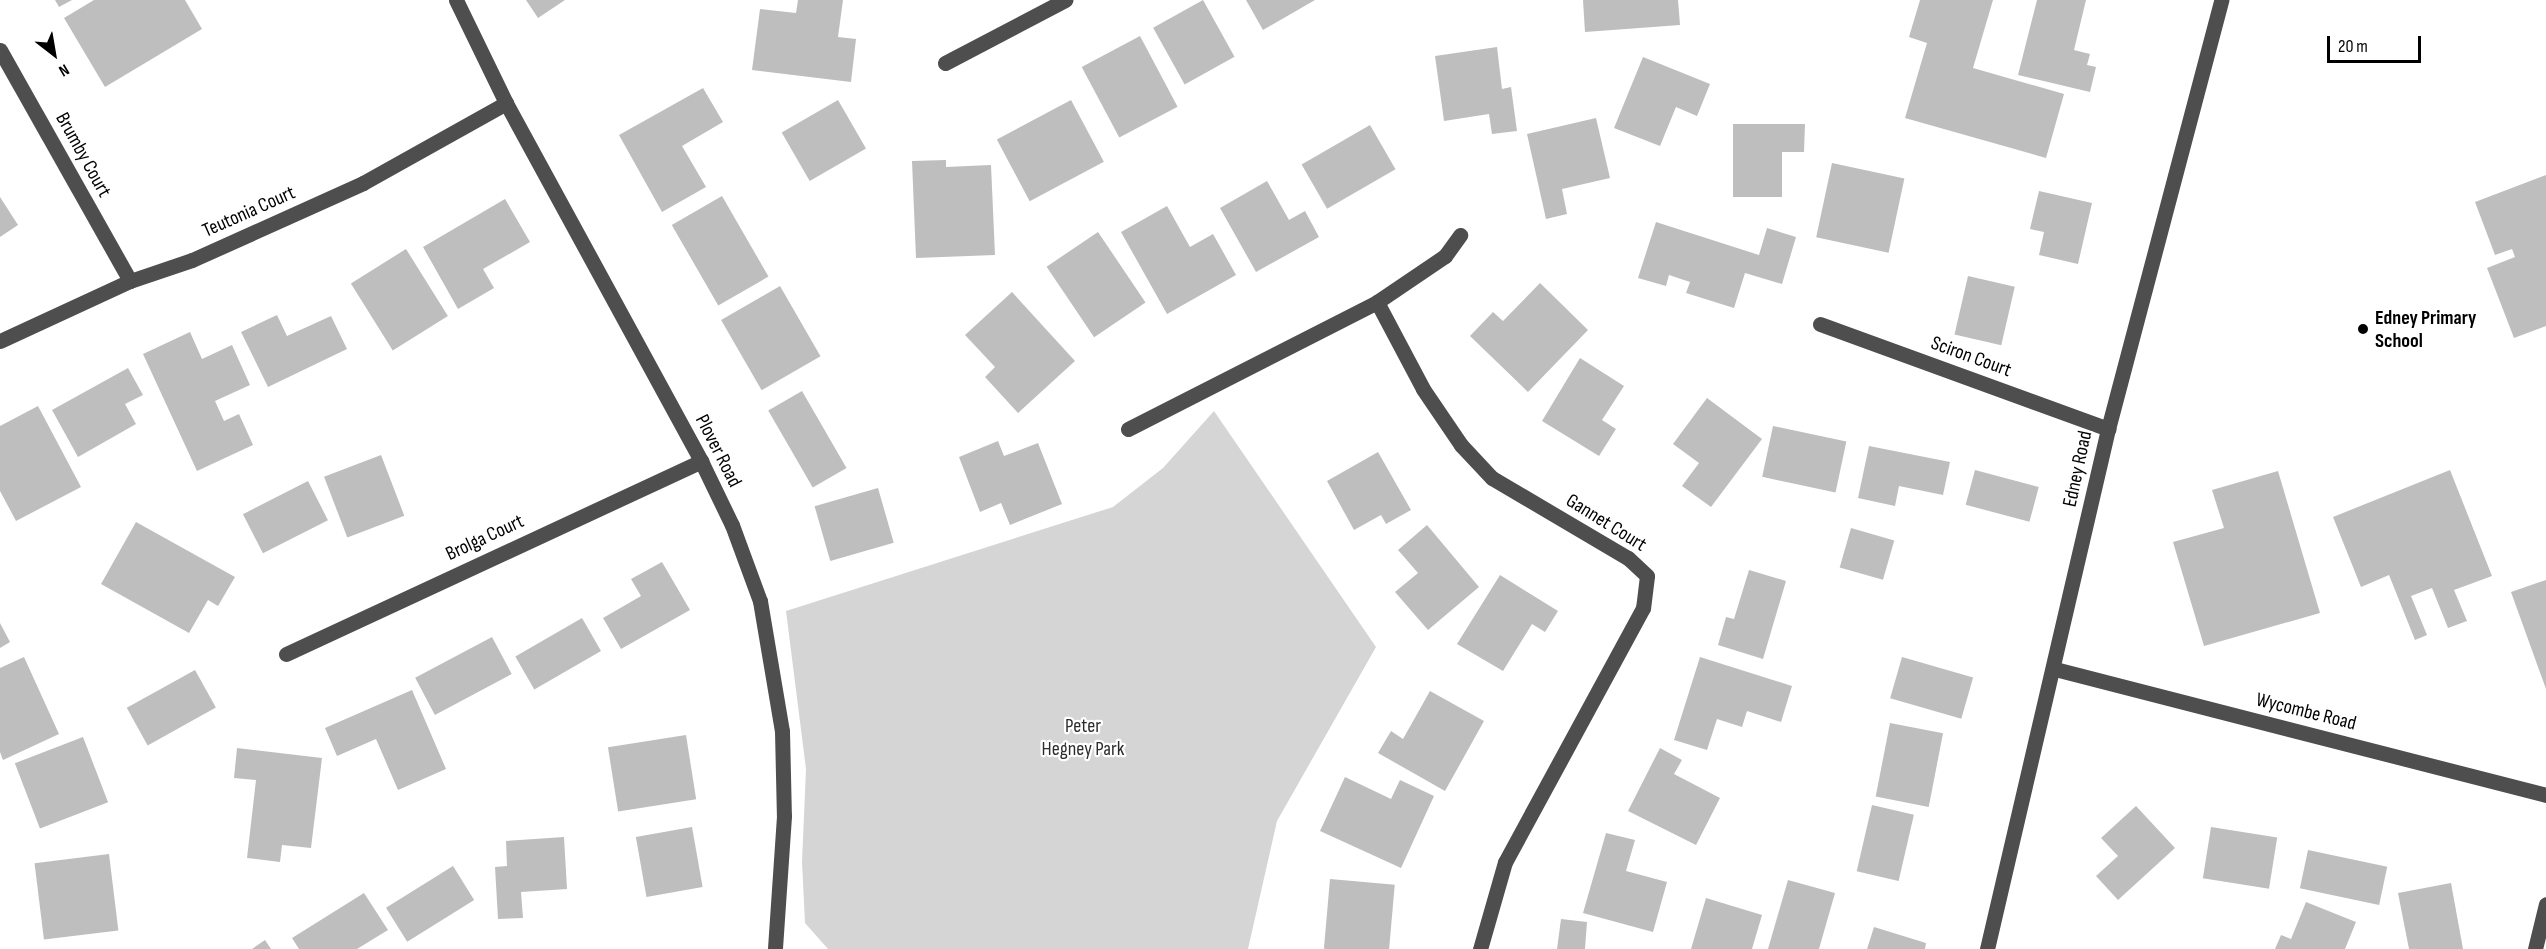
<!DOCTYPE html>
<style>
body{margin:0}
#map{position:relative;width:2546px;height:949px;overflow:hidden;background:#fff;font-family:"Sofia Sans Condensed",sans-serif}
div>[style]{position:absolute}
.green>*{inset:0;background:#d5d5d5}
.building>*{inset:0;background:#bebebe;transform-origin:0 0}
.minor>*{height:15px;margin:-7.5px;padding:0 7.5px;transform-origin:7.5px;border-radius:7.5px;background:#4e4e4e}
.dots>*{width:16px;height:16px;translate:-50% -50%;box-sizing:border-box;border:3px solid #fff;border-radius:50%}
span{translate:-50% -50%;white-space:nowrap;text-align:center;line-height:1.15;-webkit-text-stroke:4.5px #fff;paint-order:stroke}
.street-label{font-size:20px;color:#000}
.poi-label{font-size:20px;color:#000;font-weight:700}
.left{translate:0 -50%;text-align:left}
.park-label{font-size:20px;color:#2c2c2c}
.north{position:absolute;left:24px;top:24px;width:60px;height:60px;-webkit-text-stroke:4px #fff;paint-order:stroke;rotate:149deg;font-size:16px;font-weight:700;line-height:24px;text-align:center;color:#000}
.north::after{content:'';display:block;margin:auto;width:21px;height:27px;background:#000;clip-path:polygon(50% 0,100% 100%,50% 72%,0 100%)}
.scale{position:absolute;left:2327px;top:36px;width:94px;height:27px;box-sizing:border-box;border:3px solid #000;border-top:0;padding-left:8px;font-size:18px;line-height:21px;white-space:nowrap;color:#000;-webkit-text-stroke:4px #fff;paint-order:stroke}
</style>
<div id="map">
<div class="green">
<i style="clip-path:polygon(1214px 411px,1376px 647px,1277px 821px,1248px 949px,828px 949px,805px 923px,802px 862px,806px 769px,786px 611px,1113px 507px,1163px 468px)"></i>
</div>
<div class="building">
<i style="clip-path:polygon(55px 0,72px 0,59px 7px)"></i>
<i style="clip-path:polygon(94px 0,185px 0,202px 29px,105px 87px,64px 18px)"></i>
<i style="clip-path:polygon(526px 0,565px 0,538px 18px)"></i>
<i style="clip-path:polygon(798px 0,843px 0,838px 37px,856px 39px,851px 82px,752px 70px,760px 9px,796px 13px)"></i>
<i style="left:1203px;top:0;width:65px;height:57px;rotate:61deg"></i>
<i style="clip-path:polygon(1246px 0,1315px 0,1263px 30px)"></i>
<i style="clip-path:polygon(1583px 0,1678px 0,1680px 25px,1585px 32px)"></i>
<i style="clip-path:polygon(1920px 0,1993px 0,1973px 68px,2064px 94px,2046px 158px,1905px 118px,1927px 43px,1909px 37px)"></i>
<i style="clip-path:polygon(2037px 0,2086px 0,2074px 50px,2090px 54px,2087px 65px,2096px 67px,2090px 92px,2018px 75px)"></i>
<i style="left:1140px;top:36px;width:80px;height:66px;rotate:62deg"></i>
<i style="clip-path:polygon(1497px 47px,1502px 89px,1511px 87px,1517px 131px,1492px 134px,1489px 114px,1444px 121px,1435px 56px)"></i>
<i style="clip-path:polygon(1643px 57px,1710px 84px,1697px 116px,1676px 107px,1660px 146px,1614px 128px)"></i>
<i style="clip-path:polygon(703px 88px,723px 122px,682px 146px,706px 187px,662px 212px,619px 135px)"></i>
<i style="left:838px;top:100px;width:56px;height:65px;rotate:60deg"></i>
<i style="left:1071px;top:100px;width:70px;height:84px;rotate:62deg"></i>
<i style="clip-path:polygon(1596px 118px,1610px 178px,1562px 189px,1567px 214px,1546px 219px,1527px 134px)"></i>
<i style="clip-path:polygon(1733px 124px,1805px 124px,1804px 152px,1782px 152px,1782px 197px,1733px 197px)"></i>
<i style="left:1370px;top:125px;width:51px;height:79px;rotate:60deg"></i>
<i style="clip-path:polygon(946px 160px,946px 167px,991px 165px,995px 255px,916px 258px,912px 161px)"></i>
<i style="left:1832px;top:163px;width:74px;height:76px;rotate:12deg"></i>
<i style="clip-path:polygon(2546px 175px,2546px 326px,2514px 338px,2487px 268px,2515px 257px,2512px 249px,2495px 255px,2475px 202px)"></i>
<i style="clip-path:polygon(1267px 181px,1289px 220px,1305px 211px,1319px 237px,1256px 272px,1220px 208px)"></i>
<i style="clip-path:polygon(2039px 191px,2092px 203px,2078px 264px,2039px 255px,2044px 232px,2030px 229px)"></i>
<i style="left:722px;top:196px;width:93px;height:58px;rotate:60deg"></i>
<i style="clip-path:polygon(0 197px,18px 225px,0 237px)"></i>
<i style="clip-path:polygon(505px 199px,530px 242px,483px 269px,494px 288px,458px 309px,423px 247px)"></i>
<i style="clip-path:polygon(1167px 206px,1190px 247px,1213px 234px,1236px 275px,1167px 314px,1121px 232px)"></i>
<i style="clip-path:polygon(1656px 222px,1759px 255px,1767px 228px,1796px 237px,1782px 284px,1745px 273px,1734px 308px,1686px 293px,1690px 282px,1669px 275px,1666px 286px,1638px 278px)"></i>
<i style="left:1098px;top:232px;width:85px;height:62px;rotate:56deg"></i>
<i style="left:406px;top:249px;width:79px;height:65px;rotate:58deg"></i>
<i style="left:1968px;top:276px;width:48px;height:60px;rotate:13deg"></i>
<i style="clip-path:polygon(1540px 283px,1588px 330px,1528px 392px,1470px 336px,1493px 312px,1503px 321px)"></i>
<i style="left:780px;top:286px;width:81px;height:68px;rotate:60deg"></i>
<i style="clip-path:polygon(1012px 292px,1075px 361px,1018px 413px,985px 377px,995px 367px,965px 335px)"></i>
<i style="clip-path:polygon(277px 315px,287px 336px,331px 316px,347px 349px,268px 387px,241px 332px)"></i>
<i style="clip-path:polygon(190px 332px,202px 359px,232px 345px,250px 385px,215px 401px,224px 421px,239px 414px,253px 445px,197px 471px,143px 354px)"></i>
<i style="clip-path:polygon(1580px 358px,1624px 386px,1602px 420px,1616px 429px,1599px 456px,1542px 421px)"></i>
<i style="clip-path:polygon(128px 368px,143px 395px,125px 404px,136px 424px,78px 457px,52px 410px)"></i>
<i style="left:802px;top:391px;width:89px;height:39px;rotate:60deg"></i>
<i style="clip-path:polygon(1707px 398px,1762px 439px,1711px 507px,1682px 486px,1699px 463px,1673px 444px)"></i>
<i style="clip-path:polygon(38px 406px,81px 487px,16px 521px,0 491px,0 426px)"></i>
<i style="left:1773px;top:426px;width:75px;height:52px;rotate:12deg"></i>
<i style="clip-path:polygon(998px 441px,1004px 456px,1038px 443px,1062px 504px,1010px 525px,1001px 503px,980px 512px,959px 457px)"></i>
<i style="clip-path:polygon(1869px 446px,1950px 462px,1943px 495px,1899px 486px,1895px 506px,1858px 498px)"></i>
<i style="clip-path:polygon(1378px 452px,1411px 510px,1386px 524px,1381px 515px,1354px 530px,1327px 481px)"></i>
<i style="left:381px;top:455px;width:65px;height:61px;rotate:69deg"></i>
<i style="left:1975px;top:470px;width:66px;height:36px;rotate:15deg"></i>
<i style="clip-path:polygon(2450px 470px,2492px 576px,2454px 590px,2467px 621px,2448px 628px,2432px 588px,2411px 596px,2427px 635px,2415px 640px,2389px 575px,2361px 587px,2333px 517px)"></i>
<i style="clip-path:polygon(2278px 471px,2320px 613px,2204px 646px,2173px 542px,2224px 528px,2212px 490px)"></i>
<i style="left:308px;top:481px;width:44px;height:73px;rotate:63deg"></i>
<i style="left:878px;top:488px;width:57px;height:66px;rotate:74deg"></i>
<i style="clip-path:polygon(136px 522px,235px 577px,218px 606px,208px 600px,189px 633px,101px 584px)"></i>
<i style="clip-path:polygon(1427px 525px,1479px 587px,1428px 630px,1395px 592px,1418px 573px,1398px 550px)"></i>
<i style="left:1851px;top:528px;width:45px;height:41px;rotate:16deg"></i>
<i style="clip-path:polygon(662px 562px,690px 610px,621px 649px,603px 618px,641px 596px,631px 579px)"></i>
<i style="clip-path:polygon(1749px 570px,1786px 581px,1763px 659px,1718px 645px,1726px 617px,1734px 619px)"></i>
<i style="clip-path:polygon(1500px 575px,1558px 611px,1545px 632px,1532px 624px,1503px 671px,1457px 644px)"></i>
<i style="clip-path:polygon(2546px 580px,2546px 689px,2511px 592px)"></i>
<i style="left:582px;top:618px;width:38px;height:77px;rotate:60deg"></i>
<i style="clip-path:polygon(0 623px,10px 642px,0 648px)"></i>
<i style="left:492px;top:637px;width:42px;height:87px;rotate:62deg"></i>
<i style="clip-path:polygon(24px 657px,59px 734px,3px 760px,0 752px,0 668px)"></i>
<i style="clip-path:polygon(1700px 657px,1792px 686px,1781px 722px,1747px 711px,1742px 727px,1717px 719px,1707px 750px,1674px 740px)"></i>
<i style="left:1902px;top:657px;width:74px;height:43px;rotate:16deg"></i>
<i style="left:195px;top:670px;width:43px;height:78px;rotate:61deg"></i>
<i style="clip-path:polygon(412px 690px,446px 769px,398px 790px,376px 739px,337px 756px,325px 728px)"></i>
<i style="clip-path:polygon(1430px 691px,1484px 721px,1445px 791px,1378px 753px,1391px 731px,1403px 739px)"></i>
<i style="left:1890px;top:723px;width:54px;height:75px;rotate:11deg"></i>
<i style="left:686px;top:735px;width:65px;height:79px;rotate:81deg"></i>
<i style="left:83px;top:737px;width:70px;height:73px;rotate:69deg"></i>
<i style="clip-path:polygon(237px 748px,322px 758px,311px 848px,282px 845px,280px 862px,247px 858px,256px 780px,234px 778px)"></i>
<i style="clip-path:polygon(1660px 748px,1682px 760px,1674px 774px,1720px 798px,1696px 845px,1628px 811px)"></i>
<i style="clip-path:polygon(1345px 777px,1391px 799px,1400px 780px,1434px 796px,1401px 868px,1320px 831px)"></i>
<i style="left:1872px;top:805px;width:43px;height:68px;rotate:13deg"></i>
<i style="clip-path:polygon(2136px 806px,2175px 848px,2118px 900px,2096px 876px,2118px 856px,2101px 838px)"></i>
<i style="left:692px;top:827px;width:61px;height:57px;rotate:80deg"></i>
<i style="left:2211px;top:827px;width:67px;height:52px;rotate:9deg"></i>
<i style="clip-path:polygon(1606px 833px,1635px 840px,1626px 871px,1667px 882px,1653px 932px,1583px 913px)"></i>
<i style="clip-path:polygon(564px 837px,567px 889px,521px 892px,523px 918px,498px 919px,495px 867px,507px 866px,506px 841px)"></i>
<i style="left:2308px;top:850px;width:81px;height:39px;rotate:12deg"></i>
<i style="left:109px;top:854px;width:77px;height:75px;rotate:83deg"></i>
<i style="left:453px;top:866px;width:40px;height:79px;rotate:58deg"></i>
<i style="left:1330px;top:879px;width:65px;height:70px;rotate:5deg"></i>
<i style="clip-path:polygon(1788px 880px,1835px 893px,1819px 949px,1768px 949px)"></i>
<i style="clip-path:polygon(2451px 883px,2463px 949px,2409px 949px,2398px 893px)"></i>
<i style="clip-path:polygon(364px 893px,388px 930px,357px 949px,299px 949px,292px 938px)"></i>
<i style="clip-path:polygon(1706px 898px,1762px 915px,1752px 949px,1691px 949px)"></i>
<i style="clip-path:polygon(2306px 902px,2356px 922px,2345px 949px,2275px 949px,2281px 935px,2291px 939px)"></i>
<i style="clip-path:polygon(1561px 919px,1587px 922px,1585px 949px,1557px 949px)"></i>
<i style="clip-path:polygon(1874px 927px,1926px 943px,1925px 949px,1867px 949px)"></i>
<i style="clip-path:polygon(265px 940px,271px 949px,252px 949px)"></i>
</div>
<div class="minor">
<i style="left:456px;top:0;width:114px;rotate:64.1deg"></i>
<i style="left:506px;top:103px;width:408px;rotate:61.4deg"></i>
<i style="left:701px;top:461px;width:71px;rotate:64.2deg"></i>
<i style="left:732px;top:525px;width:81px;rotate:69.8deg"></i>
<i style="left:760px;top:601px;width:132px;rotate:80.4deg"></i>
<i style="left:782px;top:731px;width:85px;rotate:88.7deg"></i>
<i style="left:784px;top:816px;width:133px;rotate:93.9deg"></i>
<i style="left:0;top:50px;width:265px;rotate:60.6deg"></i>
<i style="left:945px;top:63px;width:136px;rotate:-27.7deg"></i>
<i style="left:1377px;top:302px;width:98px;rotate:62.1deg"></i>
<i style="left:1423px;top:389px;width:68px;rotate:55.8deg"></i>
<i style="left:1461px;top:445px;width:45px;rotate:46.8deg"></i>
<i style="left:1492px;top:478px;width:158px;rotate:30.5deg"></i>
<i style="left:1628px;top:558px;width:26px;rotate:43deg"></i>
<i style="left:1647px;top:576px;width:32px;rotate:97deg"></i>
<i style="left:1643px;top:608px;width:289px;rotate:118.5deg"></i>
<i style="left:1505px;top:862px;width:91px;rotate:106deg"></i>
<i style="left:1820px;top:324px;width:307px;rotate:20deg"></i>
<i style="left:0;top:341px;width:143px;rotate:-24.8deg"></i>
<i style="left:130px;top:281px;width:65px;rotate:-18.7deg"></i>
<i style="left:192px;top:260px;width:188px;rotate:-24.2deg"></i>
<i style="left:363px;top:183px;width:164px;rotate:-29.2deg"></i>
<i style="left:1128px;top:429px;width:280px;rotate:-27deg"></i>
<i style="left:1377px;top:302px;width:82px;rotate:-34.1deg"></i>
<i style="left:1445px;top:256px;width:26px;rotate:-54deg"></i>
<i style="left:286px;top:654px;width:458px;rotate:-24.9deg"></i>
<i style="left:2055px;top:669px;width:507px;rotate:14.39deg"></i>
<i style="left:1987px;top:949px;width:534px;rotate:-76.9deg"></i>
<i style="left:2108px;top:429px;width:444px;rotate:-75.2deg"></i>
<i style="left:2535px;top:949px;width:46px;rotate:-76.3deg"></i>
</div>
<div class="dots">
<i style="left:2363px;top:329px;background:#000"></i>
</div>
<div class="street-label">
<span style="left:83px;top:155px;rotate:61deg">Brumby Court</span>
<span style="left:249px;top:212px;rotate:-24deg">Teutonia Court</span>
<span style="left:1971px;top:357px;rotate:20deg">Sciron Court</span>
<span style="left:718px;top:451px;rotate:63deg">Plover Road</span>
<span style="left:2078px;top:469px;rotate:-78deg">Edney Road</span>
<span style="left:1606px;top:523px;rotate:32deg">Gannet Court</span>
<span style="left:485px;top:538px;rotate:-25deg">Brolga Court</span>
<span style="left:2306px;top:712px;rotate:14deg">Wycombe Road</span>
</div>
<div class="poi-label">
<span class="left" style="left:2375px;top:330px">Edney Primary<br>School</span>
</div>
<div class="park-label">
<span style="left:1083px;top:738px">Peter<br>Hegney Park</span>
</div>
<div class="north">N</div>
<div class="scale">20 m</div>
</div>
